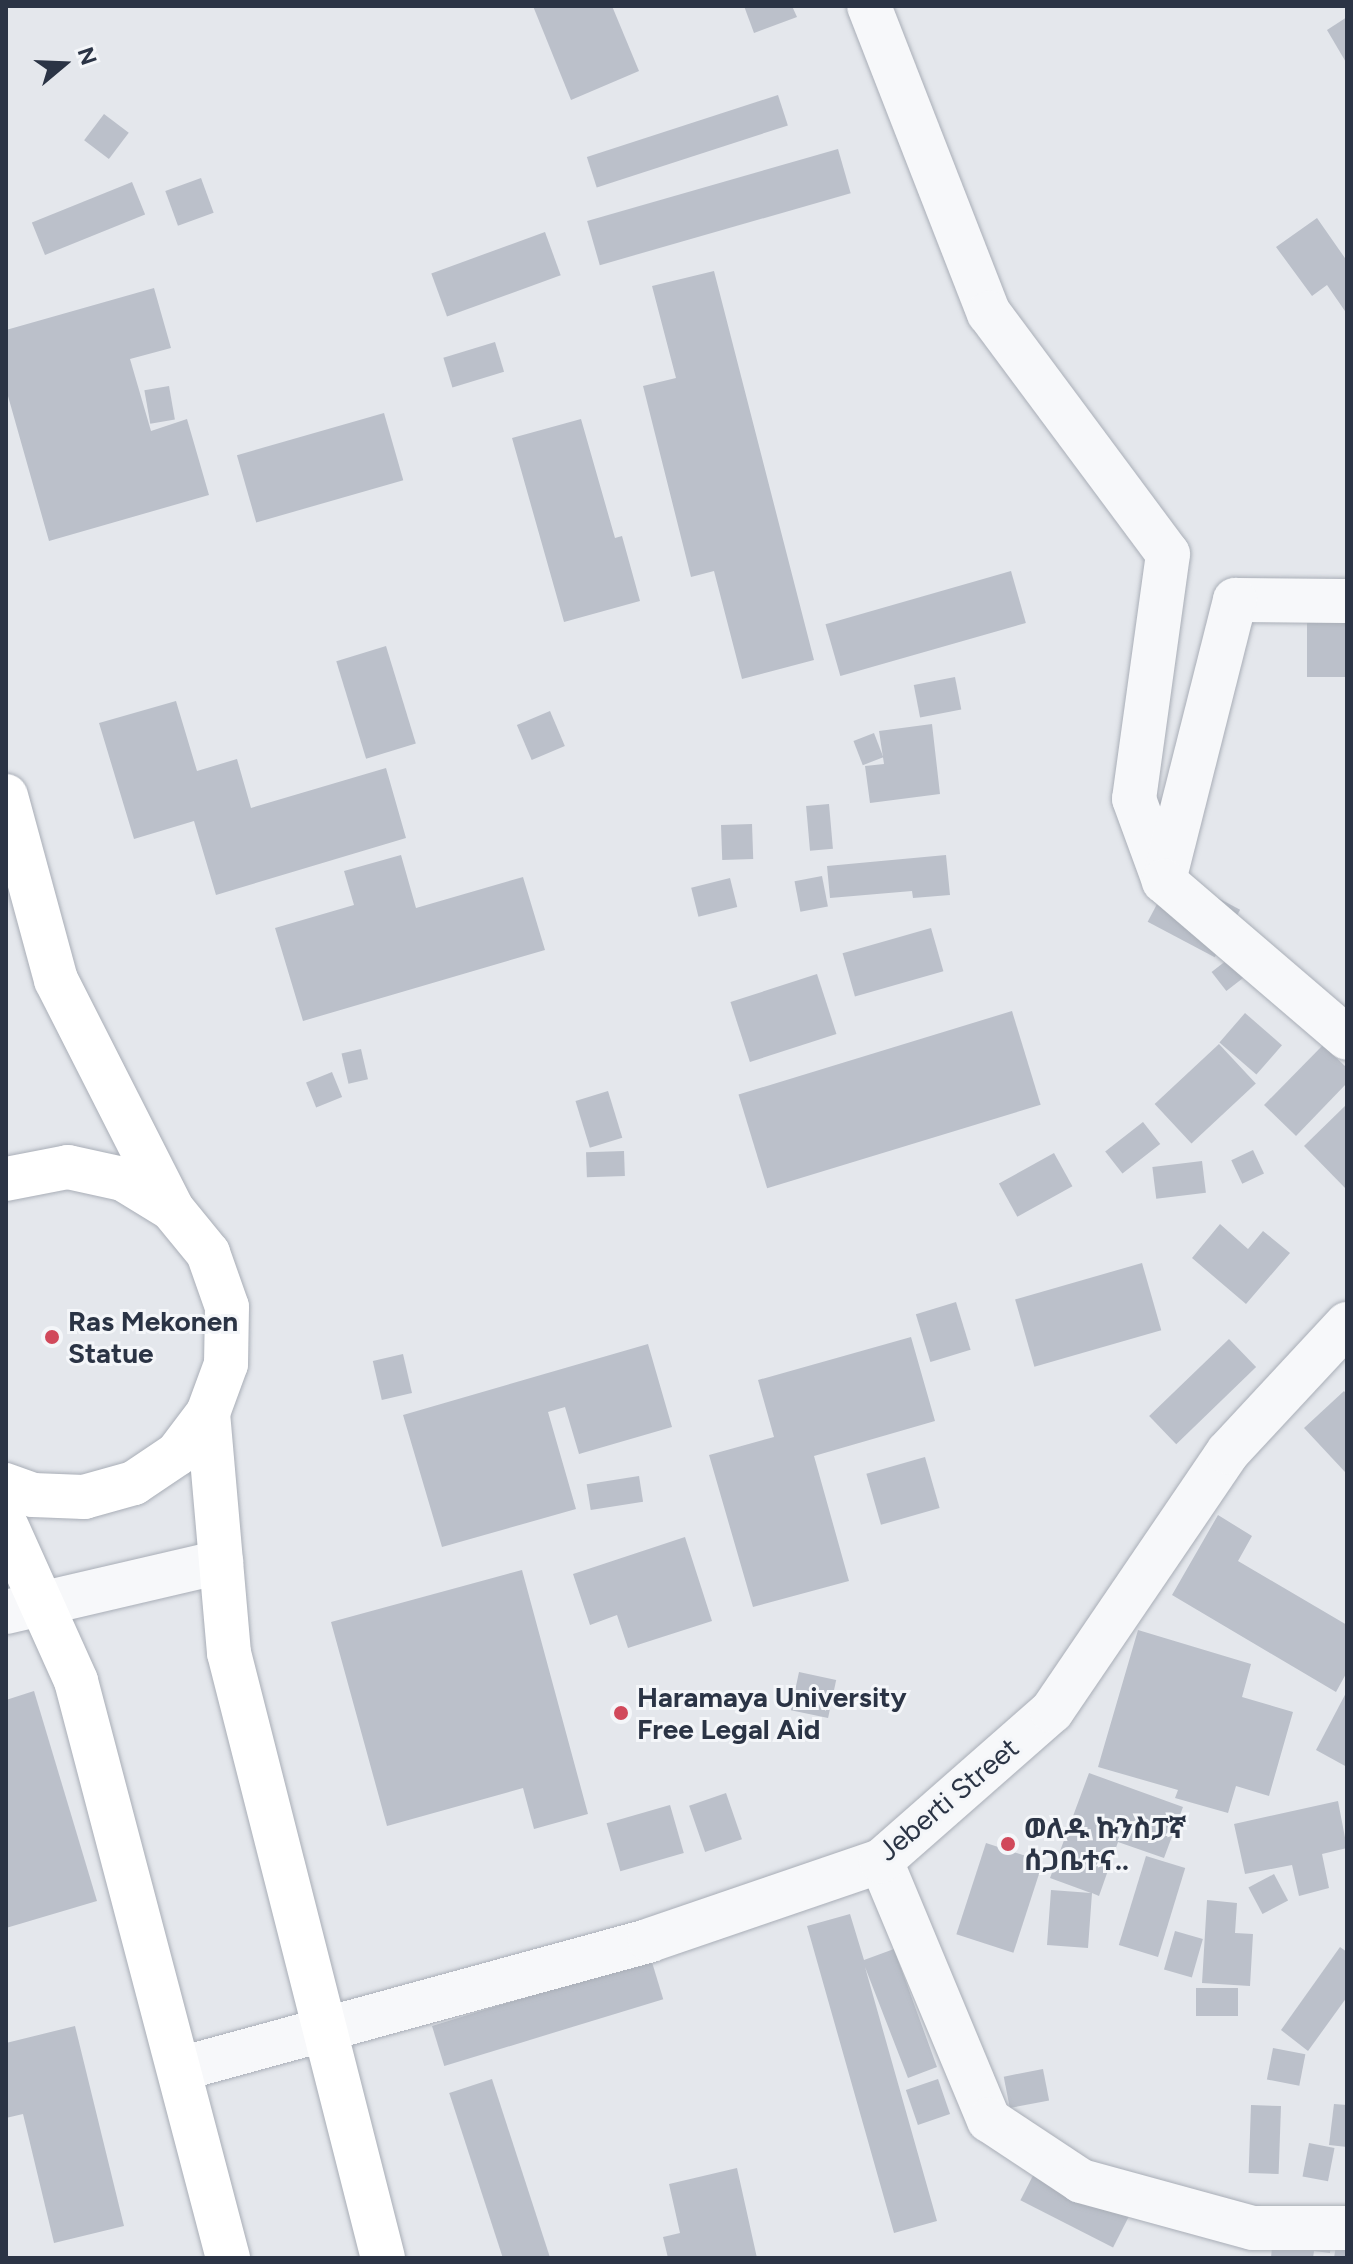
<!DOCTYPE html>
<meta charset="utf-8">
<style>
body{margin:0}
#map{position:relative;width:1353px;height:2264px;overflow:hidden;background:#e4e7ec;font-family:Figtree,"Noto Sans Ethiopic",sans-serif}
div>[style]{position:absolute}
.building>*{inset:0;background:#bbc0ca;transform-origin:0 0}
.roads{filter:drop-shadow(0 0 2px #a9aeb7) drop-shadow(0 0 2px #a9aeb7)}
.minor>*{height:44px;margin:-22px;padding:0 22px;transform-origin:22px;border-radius:22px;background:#f7f8fa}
.major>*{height:44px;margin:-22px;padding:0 22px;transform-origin:22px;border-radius:22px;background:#fff}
.dots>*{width:22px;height:22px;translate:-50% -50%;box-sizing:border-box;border:4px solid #f4f6f9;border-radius:50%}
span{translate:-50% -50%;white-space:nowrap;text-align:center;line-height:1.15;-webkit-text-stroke:6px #f4f6f9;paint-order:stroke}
.poi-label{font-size:28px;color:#2b3445;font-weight:700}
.left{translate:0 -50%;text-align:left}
.street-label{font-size:28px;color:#2b3445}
.frame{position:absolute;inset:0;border:8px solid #2b3445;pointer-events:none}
.north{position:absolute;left:24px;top:24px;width:80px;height:80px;-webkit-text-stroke:6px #f4f6f9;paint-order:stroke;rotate:71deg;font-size:22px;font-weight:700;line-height:32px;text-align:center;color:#2b3445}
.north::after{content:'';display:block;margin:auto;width:28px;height:36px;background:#2b3445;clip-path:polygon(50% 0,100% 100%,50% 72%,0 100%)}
</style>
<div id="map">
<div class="building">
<i style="clip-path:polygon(533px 6px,612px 6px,639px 71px,571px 100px)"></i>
<i style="clip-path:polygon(744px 6px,792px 6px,797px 17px,754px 33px)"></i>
<i style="clip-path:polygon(1347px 17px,1347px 64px,1327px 30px)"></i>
<i style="left:778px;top:95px;width:32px;height:201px;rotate:72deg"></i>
<i style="left:104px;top:114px;width:31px;height:33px;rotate:37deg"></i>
<i style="left:838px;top:149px;width:46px;height:261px;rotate:74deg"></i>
<i style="left:201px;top:178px;width:37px;height:38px;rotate:70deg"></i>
<i style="left:132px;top:182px;width:35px;height:108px;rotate:68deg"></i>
<i style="clip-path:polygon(1317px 218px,1347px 261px,1347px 314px,1327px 285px,1312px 296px,1276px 247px)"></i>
<i style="left:545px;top:232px;width:46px;height:121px;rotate:70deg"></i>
<i style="clip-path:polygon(714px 271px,814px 660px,742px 679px,714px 571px,691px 577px,643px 386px,676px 378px,652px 286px)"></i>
<i style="clip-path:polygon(154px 288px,171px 348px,130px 359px,151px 431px,187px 419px,209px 495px,49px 541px,6px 389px,6px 330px)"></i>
<i style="left:495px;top:342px;width:31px;height:54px;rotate:73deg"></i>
<i style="left:169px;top:386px;width:34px;height:25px;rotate:80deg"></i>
<i style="left:384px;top:413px;width:70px;height:153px;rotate:74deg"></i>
<i style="clip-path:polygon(581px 419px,615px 538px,622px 536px,640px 601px,564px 622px,512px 438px)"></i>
<i style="left:1011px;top:571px;width:54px;height:193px;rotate:74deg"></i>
<i style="left:1347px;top:600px;width:77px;height:40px;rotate:90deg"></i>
<i style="left:386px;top:646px;width:102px;height:52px;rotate:73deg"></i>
<i style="left:955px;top:677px;width:33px;height:42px;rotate:79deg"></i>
<i style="clip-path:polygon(176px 701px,197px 771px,237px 759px,251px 808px,386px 768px,406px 838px,216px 895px,194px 821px,134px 839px,99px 723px)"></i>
<i style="left:550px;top:711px;width:38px;height:36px;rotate:67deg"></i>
<i style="clip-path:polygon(932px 724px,940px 794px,870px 803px,865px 766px,884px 764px,879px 731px)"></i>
<i style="left:874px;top:733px;width:26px;height:22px;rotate:69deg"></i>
<i style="left:829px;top:804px;width:45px;height:23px;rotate:85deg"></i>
<i style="left:752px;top:824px;width:35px;height:31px;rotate:88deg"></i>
<i style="clip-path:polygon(401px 855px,416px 908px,523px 877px,545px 950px,303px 1021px,275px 928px,354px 905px,344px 871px)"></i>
<i style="clip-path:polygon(946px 855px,950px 895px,913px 898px,912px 891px,830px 898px,827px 866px)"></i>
<i style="left:1173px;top:874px;width:76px;height:54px;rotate:28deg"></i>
<i style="left:822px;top:876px;width:31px;height:28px;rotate:79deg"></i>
<i style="left:730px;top:878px;width:30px;height:40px;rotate:76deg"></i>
<i style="left:931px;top:928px;width:45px;height:92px;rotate:74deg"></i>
<i style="left:1236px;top:953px;width:24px;height:31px;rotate:52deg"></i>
<i style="left:817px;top:974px;width:63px;height:91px;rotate:72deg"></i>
<i style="left:1012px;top:1011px;width:98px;height:286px;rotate:73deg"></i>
<i style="left:1245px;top:1013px;width:49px;height:39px;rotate:41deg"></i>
<i style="left:1219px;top:1044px;width:54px;height:88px;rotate:47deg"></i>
<i style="clip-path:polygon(1323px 1045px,1347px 1068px,1347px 1083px,1296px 1136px,1264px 1105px)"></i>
<i style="left:361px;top:1049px;width:31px;height:20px;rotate:77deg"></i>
<i style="left:332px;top:1072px;width:27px;height:28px;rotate:68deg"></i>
<i style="left:608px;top:1091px;width:49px;height:34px;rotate:73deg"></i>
<i style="clip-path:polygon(1347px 1104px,1347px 1190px,1304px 1146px)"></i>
<i style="left:1143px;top:1122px;width:28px;height:48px;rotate:52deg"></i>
<i style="left:1253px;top:1150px;width:26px;height:24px;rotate:65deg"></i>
<i style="left:624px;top:1151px;width:25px;height:38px;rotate:88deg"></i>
<i style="left:1054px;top:1153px;width:38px;height:63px;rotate:61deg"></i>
<i style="left:1202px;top:1161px;width:32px;height:50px;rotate:83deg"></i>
<i style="clip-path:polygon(1220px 1224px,1248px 1249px,1263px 1231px,1290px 1253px,1246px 1304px,1192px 1258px)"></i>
<i style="left:1142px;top:1263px;width:70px;height:132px;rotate:74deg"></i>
<i style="left:956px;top:1302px;width:50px;height:42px;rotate:73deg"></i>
<i style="clip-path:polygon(911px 1337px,935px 1421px,814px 1456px,849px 1581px,753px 1607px,709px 1455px,774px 1437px,758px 1380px)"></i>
<i style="left:1229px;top:1339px;width:39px;height:111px;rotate:46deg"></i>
<i style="clip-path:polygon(648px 1344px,672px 1427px,579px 1454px,565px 1407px,548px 1412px,576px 1509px,442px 1547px,403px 1415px)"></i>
<i style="left:403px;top:1354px;width:40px;height:31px;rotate:77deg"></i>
<i style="clip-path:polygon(1344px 1391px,1347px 1395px,1345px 1472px,1304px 1428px)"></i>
<i style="left:925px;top:1457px;width:53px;height:61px;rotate:74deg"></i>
<i style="left:639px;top:1476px;width:26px;height:53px;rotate:81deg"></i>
<i style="clip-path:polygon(1218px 1515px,1252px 1536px,1238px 1561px,1347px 1625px,1347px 1672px,1336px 1692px,1172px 1595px)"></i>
<i style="clip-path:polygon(685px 1537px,712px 1621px,628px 1648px,617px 1615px,590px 1625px,573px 1574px)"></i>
<i style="clip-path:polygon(522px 1570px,588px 1814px,534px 1829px,523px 1788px,387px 1826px,331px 1622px)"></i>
<i style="clip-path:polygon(1138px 1630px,1251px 1664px,1242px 1697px,1293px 1712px,1269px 1796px,1236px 1786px,1228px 1813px,1175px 1798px,1178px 1790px,1098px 1767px)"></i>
<i style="left:799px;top:1672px;width:38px;height:39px;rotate:12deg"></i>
<i style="clip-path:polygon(34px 1691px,97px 1901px,6px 1928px,6px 1700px)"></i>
<i style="clip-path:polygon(1347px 1691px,1347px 1767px,1316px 1750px)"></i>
<i style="clip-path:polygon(1089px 1773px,1183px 1807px,1164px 1858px,1118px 1842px,1099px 1896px,1092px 1893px,1088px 1948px,1047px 1945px,1051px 1890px,1091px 1893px,1050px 1878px)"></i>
<i style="left:726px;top:1793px;width:49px;height:39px;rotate:71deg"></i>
<i style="clip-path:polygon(1338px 1801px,1347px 1848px,1322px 1854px,1329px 1888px,1299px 1896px,1292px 1865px,1245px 1874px,1234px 1824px)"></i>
<i style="left:670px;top:1805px;width:50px;height:66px;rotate:74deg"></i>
<i style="left:986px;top:1843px;width:60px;height:96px;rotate:18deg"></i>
<i style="left:1146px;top:1856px;width:41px;height:93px;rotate:17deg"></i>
<i style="left:1274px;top:1874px;width:30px;height:29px;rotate:62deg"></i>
<i style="clip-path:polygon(1207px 1900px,1237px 1903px,1235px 1933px,1253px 1934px,1250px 1986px,1202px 1983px)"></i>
<i style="clip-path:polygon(850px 1914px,864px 1960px,894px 1949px,937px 2067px,908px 2078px,865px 1967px,937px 2221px,894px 2233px,807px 1926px)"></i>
<i style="left:1175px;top:1931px;width:29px;height:40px;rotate:16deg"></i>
<i style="clip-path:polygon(1340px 1947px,1347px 1952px,1347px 1997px,1308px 2051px,1281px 2030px)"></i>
<i style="left:651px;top:1959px;width:42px;height:229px;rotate:73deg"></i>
<i style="left:1196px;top:1988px;width:42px;height:28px"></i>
<i style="clip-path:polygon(75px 2026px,124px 2226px,54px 2243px,23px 2114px,6px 2118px,6px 2043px)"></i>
<i style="left:1273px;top:2048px;width:33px;height:32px;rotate:11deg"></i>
<i style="left:1043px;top:2069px;width:32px;height:40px;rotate:79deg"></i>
<i style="left:492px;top:2079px;width:188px;height:45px;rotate:72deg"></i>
<i style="left:938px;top:2079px;width:37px;height:34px;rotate:71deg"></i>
<i style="clip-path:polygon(1334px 2104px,1347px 2105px,1347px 2147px,1329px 2145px)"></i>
<i style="left:1251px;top:2105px;width:30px;height:68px;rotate:2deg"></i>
<i style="left:1309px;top:2143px;width:26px;height:34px;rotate:11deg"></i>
<i style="left:1044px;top:2154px;width:104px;height:52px;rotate:27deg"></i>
<i style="clip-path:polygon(737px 2168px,757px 2258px,668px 2258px,663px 2237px,680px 2233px,669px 2184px)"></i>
<i style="clip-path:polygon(1275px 2214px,1333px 2220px,1330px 2253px,1314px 2251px,1313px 2258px,1271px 2258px)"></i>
<i style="clip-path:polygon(1339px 2226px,1347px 2227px,1347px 2258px,1334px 2258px)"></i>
</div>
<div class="roads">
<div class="minor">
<i style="left:869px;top:6px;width:330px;rotate:68.7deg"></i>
<i style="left:989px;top:313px;width:300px;rotate:53.4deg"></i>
<i style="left:1168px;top:554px;width:247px;rotate:97.9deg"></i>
<i style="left:1134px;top:799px;width:87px;rotate:69.9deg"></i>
<i style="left:1347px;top:601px;width:112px;rotate:-179.5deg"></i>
<i style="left:1235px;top:600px;width:290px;rotate:104.2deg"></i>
<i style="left:1164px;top:881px;width:241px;rotate:40.6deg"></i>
<i style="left:6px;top:1612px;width:221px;rotate:-13.1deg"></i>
<i style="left:881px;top:1861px;width:281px;rotate:67.4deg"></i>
<i style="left:989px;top:2120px;width:110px;rotate:33.5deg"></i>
<i style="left:1081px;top:2181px;width:178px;rotate:15.3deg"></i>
<i style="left:1253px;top:2228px;width:94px"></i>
<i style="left:180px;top:2069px;width:487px;rotate:-15.3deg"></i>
<i style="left:650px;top:1940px;width:244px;rotate:-18.9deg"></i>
<i style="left:881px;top:1861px;width:227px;rotate:-41.3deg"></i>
<i style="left:1052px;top:1711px;width:313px;rotate:-55.8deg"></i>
<i style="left:1228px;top:1452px;width:175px;rotate:-47.1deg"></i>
</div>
<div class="major">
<i style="left:6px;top:796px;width:191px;rotate:74.8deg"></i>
<i style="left:56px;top:980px;width:257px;rotate:63.1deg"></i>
<i style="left:6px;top:1179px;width:63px;rotate:-11deg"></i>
<i style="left:68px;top:1167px;width:56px;rotate:12.3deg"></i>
<i style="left:123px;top:1179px;width:57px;rotate:31.5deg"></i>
<i style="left:172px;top:1209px;width:57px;rotate:50.7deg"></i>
<i style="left:208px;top:1253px;width:57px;rotate:70.6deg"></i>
<i style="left:227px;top:1307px;width:57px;rotate:91deg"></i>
<i style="left:226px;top:1364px;width:52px;rotate:110.2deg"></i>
<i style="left:208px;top:1413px;width:51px;rotate:127.1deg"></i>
<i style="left:177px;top:1454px;width:52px;rotate:146deg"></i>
<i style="left:134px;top:1483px;width:52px;rotate:164.4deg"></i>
<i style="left:84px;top:1497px;width:51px;rotate:-177.8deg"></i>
<i style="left:33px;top:1495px;width:29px;rotate:-160deg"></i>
<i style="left:208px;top:1413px;width:241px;rotate:85deg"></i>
<i style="left:229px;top:1653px;width:624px;rotate:75.72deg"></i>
<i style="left:6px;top:1525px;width:171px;rotate:65.8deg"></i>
<i style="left:76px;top:1681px;width:597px;rotate:75.24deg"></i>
</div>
</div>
<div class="dots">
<i style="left:52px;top:1337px;background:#d1495b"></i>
<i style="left:621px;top:1713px;background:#d1495b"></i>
<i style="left:1008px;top:1844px;background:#d1495b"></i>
</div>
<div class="poi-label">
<span class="left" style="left:68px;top:1337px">Ras Mekonen<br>Statue</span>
<span class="left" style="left:637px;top:1713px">Haramaya University<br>Free Legal Aid</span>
<span class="left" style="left:1024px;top:1844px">ወለዱ ኩንስፓኛ<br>ሰጋቤተና..</span>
</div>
<div class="street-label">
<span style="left:948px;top:1799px;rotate:-40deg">Jeberti Street</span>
</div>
<div class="frame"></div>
<div class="north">N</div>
</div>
